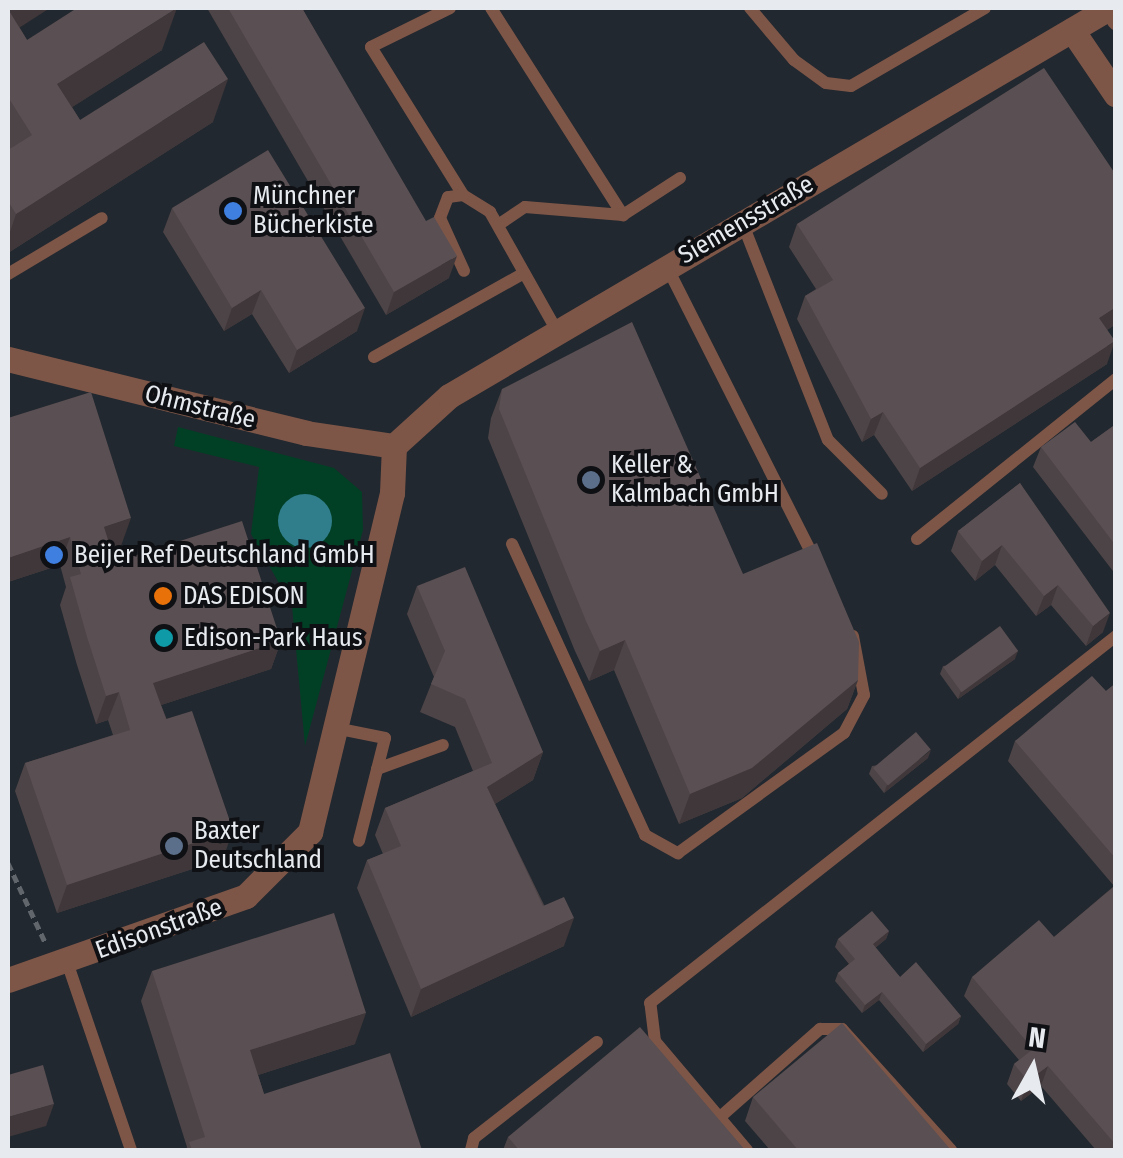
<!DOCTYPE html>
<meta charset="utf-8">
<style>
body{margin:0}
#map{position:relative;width:1123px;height:1158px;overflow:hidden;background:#22282f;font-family:"Fira Sans Condensed",sans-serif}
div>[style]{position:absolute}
.green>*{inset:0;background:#024026}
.water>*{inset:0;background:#307d8b}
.round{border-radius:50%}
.path>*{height:5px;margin-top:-2.5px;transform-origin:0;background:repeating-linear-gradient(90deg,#61666c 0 8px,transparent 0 13px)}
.lane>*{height:12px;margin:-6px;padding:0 6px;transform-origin:6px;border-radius:6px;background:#7e5648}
.street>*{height:25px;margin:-12.5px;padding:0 12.5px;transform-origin:12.5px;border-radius:12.5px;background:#7e5648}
.wall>*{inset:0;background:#4d4447}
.shaded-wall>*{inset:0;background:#3f3739}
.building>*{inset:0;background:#5a4f52;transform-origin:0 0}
.dots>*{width:28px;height:28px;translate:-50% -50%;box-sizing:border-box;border:5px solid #0e1014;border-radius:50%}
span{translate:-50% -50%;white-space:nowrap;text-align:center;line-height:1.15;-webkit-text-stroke:8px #0e1014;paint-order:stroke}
.poi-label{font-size:25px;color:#e7ebf0}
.left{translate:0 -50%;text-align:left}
.street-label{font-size:25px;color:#e7ebf0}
.frame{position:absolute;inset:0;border:10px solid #e7ebf0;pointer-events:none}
.north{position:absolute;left:983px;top:1018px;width:100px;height:100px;-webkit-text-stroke:8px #0e1014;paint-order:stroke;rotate:8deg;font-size:28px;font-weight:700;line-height:40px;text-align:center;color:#e7ebf0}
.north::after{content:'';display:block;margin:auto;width:35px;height:45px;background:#e7ebf0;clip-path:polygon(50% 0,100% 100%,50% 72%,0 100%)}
</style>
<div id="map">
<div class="green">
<i style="clip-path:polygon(178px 427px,334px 468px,362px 492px,363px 530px,305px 746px,292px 606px,251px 534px,259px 467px,174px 446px)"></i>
</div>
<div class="water">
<i class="round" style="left:278px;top:494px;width:54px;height:54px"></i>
</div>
<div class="path">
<i style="left:8px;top:863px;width:89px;rotate:64.9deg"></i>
</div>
<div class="lane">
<i style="left:450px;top:8px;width:88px;rotate:153.7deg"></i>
<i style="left:371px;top:47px;width:174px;rotate:58.1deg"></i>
<i style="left:463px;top:195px;width:32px;rotate:32deg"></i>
<i style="left:490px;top:212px;width:137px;rotate:60.6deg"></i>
<i style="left:491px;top:8px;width:246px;rotate:57.5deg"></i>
<i style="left:623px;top:215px;width:68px;rotate:-33deg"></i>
<i style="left:750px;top:8px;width:68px;rotate:49.8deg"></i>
<i style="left:794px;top:60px;width:39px;rotate:36deg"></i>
<i style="left:826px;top:83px;width:25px;rotate:7deg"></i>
<i style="left:851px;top:86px;width:155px;rotate:-30.2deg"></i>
<i style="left:1113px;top:22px;width:4px;rotate:45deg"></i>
<i style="left:463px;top:195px;width:15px;rotate:172deg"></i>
<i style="left:448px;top:197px;width:22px;rotate:111deg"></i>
<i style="left:440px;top:218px;width:58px;rotate:65.6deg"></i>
<i style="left:742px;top:222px;width:234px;rotate:68.5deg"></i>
<i style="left:828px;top:440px;width:76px;rotate:45deg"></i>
<i style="left:498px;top:225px;width:32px;rotate:-34deg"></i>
<i style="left:525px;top:207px;width:98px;rotate:4.7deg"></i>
<i style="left:667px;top:267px;width:328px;rotate:63.2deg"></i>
<i style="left:8px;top:274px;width:109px;rotate:-30.8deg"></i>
<i style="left:374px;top:357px;width:172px;rotate:-29.2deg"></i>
<i style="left:917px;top:539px;width:255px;rotate:-38.8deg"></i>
<i style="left:512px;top:544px;width:320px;rotate:65.4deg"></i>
<i style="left:645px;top:835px;width:38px;rotate:29deg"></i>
<i style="left:678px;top:853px;width:205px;rotate:-35.9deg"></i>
<i style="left:844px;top:733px;width:43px;rotate:-62.2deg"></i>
<i style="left:864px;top:695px;width:60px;rotate:-100.6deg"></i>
<i style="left:335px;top:728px;width:51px;rotate:11.3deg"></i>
<i style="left:385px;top:738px;width:106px;rotate:104.2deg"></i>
<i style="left:377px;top:769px;width:70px;rotate:-20deg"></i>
<i style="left:67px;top:962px;width:199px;rotate:71.2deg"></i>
<i style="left:719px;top:1118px;width:135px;rotate:-41.4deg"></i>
<i style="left:820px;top:1029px;width:22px"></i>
<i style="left:842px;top:1029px;width:163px;rotate:48deg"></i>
<i style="left:471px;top:1150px;width:12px;rotate:-76deg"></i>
<i style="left:474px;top:1138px;width:156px;rotate:-38deg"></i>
<i style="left:747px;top:1150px;width:143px;rotate:-130.2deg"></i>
<i style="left:655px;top:1041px;width:38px;rotate:-97deg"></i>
<i style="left:650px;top:1003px;width:593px;rotate:-38.22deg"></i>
</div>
<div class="street">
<i style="left:1072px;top:30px;width:78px;rotate:55.9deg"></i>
<i style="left:8px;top:359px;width:307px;rotate:13.9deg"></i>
<i style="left:306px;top:433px;width:89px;rotate:8.4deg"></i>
<i style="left:394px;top:446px;width:74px;rotate:-42.3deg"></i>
<i style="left:449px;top:396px;width:766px;rotate:-30.45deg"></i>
<i style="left:8px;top:980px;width:252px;rotate:-19.4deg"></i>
<i style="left:246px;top:896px;width:91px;rotate:-45deg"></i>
<i style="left:310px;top:832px;width:349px;rotate:-76.4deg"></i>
<i style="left:392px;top:493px;width:47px;rotate:-87.6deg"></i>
</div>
<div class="wall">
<i style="clip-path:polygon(8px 8px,27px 40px,162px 50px,72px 107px,80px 120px,213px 122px,8px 253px)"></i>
<i style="clip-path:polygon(207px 8px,302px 8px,449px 278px,386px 315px)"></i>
<i style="clip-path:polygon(1116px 175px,1116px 324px,1107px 330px,1107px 364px,912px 491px,874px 435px,862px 442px,797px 319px,805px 296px,816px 289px,789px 247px,797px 224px)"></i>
<i style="clip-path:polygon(172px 208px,357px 331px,289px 373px,252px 314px,224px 331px,163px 232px)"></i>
<i style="clip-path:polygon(502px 389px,743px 574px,858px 680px,847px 709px,742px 798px,679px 824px,614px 670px,589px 681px,575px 651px,488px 438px,491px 418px)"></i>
<i style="clip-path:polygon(8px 418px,121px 546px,111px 549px,115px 562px,281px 641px,271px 669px,161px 705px,223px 859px,57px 913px,15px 791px,25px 763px,113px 735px,108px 720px,96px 724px,77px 665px,60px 605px,66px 587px,60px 565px,8px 582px)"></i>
<i style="clip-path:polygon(1116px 424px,1116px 575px,1033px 467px,1041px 447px,1091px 442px)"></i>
<i style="clip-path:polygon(1020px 483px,1103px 632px,1086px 646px,1051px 605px,1036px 616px,995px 565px,975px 581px,951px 551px,958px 531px)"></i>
<i style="clip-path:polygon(417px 586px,543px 752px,533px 780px,495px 804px,564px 946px,411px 1017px,357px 888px,367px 860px,383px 854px,375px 835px,385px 808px,473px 771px,455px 727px,420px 712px,434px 677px,407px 614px)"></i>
<i style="clip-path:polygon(1015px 659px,958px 699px,940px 674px,943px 666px)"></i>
<i style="clip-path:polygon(1116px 683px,1116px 1150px,1096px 1150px,1041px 1086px,1021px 1101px,1007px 1084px,1014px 1064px,1019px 1060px,964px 996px,972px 977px,1054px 937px,1114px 886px,1008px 761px,1015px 741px,1106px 691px)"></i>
<i style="clip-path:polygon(928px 758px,884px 793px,869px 774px,872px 766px)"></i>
<i style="clip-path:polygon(889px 931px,886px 939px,875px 948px,900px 977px,961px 1016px,958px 1024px,923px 1052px,879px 1000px,862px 1013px,835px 981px,838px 973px,849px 964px,835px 947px,838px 939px)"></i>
<i style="clip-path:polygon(152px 971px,355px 1044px,258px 1075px,264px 1094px,422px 1150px,186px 1150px,187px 1147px,141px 1001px)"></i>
<i style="clip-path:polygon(753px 1097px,951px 1150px,770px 1150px,745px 1121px)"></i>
<i style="clip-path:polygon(508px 1137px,745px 1150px,503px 1150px)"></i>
</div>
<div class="shaded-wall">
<i style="clip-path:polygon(8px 8px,50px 8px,8px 35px)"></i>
<i style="clip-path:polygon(177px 8px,162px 50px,41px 127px,57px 84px)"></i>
<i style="clip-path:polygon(228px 79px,213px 122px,8px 253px,8px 238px,16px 214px)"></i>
<i style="clip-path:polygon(457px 256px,449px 278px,386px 315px,394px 292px)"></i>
<i style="clip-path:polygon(261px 290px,252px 314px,224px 331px,232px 308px)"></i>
<i style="clip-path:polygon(1116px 307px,1116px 324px,1091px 341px,1099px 318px)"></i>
<i style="clip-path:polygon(365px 308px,357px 331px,289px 373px,297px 350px)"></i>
<i style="clip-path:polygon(1115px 341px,1107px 364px,912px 491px,920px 468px)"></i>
<i style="clip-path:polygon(883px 412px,874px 435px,862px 442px,871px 419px)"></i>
<i style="clip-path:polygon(131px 518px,121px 546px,94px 555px,104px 527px)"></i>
<i style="clip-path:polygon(70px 537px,60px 565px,8px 582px,8px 558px)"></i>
<i style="clip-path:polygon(1002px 545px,995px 565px,975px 581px,982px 561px)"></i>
<i style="clip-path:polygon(1058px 585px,1051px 605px,1036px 616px,1044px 596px)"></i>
<i style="clip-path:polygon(1110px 613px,1103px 632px,1086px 646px,1093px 626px)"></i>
<i style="clip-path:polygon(625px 640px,614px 670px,589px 681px,600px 651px)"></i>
<i style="clip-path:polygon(281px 641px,271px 669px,143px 711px,153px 683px)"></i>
<i style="clip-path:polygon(1018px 651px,1015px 659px,958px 699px,961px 691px)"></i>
<i style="clip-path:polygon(858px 680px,847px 709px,742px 798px,679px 824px,690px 794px)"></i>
<i style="clip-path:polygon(119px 692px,108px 720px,96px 724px,106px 696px)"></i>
<i style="clip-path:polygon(931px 750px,928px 758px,884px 793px,887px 785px)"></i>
<i style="clip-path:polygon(543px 752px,533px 780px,477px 815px,487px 787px)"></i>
<i style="clip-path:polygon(233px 830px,223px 859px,57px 913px,67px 885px)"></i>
<i style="clip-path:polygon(574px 918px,564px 946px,411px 1017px,421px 989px)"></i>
<i style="clip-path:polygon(889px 931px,886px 939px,870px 952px,873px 944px)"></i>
<i style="clip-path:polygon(882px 992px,879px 1000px,862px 1013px,865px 1005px)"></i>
<i style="clip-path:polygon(366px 1013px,355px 1044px,239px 1081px,250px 1050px)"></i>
<i style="clip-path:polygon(961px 1016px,958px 1024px,923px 1052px,926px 1044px)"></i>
<i style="clip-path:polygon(1048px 1066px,1041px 1086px,1021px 1101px,1028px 1081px)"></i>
<i style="clip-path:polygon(54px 1104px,46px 1126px,8px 1137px,8px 1117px)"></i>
</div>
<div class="building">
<i style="clip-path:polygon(77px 8px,177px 8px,57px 84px,80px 120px,204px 42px,228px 79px,16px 214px,8px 201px,8px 150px,32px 135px,8px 97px,8px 9px,27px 40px)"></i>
<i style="clip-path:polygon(228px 8px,302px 8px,426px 221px,434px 217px,457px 256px,394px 292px)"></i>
<i style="clip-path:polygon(1044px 68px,1116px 175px,1116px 307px,1099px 318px,1115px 341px,920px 468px,883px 412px,871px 419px,805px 296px,833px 280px,797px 224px)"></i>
<i style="clip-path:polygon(268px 150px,365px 308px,297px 350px,261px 290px,232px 308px,172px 208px)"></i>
<i style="clip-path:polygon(632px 322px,743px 574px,817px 543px,859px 642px,858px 680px,752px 768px,690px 794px,625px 640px,600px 651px,586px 621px,499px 409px,502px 389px)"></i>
<i style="clip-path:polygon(91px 392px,131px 518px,104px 527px,115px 562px,242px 521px,281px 641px,153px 683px,166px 719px,192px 711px,233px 830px,67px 885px,25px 763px,130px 730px,119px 692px,106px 696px,87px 637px,70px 577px,81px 574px,70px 537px,8px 558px,8px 418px)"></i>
<i style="clip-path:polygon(1075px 422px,1091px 442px,1116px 424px,1116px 546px,1041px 447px)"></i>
<i style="clip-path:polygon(1020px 483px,1110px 613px,1093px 626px,1058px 585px,1044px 596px,1002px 545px,982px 561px,958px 531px)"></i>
<i style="clip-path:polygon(465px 567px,543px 752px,487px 787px,543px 906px,564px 897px,574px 918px,421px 989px,367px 860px,401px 846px,385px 808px,492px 763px,465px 699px,431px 684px,445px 651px,417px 586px)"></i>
<i style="left:1000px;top:626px;width:31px;height:70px;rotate:54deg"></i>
<i style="clip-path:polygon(1092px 676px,1106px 691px,1116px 683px,1116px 859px,1015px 741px)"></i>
<i style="left:916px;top:732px;width:23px;height:56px;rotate:50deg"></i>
<i style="clip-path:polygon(1116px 885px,1116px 1145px,1048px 1066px,1028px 1081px,1014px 1064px,1033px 1049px,972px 977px,1039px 920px,1054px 937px)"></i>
<i style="clip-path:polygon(872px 911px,889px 931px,873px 944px,900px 977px,916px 962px,961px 1016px,926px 1044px,882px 992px,865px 1005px,838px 973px,855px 959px,838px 939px)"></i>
<i style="clip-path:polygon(334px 913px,366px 1013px,250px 1050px,264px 1094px,390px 1053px,422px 1150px,192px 1150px,189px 1142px,205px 1137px,152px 971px)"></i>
<i style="clip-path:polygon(842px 1023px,951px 1150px,798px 1150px,753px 1097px)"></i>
<i style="clip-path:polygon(640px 1027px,745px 1150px,519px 1150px,508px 1137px)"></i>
<i style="clip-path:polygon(43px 1065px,54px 1104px,8px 1117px,8px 1075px)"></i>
</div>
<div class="dots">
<i style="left:233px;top:211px;background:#3f7fe0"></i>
<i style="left:591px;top:480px;background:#5c6f8a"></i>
<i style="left:54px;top:555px;background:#3f7fe0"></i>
<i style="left:163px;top:596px;background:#e8710a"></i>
<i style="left:164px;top:638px;background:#0f9aa8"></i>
<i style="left:174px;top:846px;background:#5c6f8a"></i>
</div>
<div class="poi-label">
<span class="left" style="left:253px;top:211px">Münchner<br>Bücherkiste</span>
<span class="left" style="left:611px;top:480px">Keller &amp;<br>Kalmbach GmbH</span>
<span class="left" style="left:74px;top:555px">Beijer Ref Deutschland GmbH</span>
<span class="left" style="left:183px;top:596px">DAS EDISON</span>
<span class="left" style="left:184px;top:638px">Edison-Park Haus</span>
<span class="left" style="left:194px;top:846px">Baxter<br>Deutschland</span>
</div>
<div class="street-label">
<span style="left:746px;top:220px;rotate:-30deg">Siemensstraße</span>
<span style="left:200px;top:407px;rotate:14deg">Ohmstraße</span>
<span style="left:159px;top:929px;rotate:-20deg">Edisonstraße</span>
</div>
<div class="frame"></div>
<div class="north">N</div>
</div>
